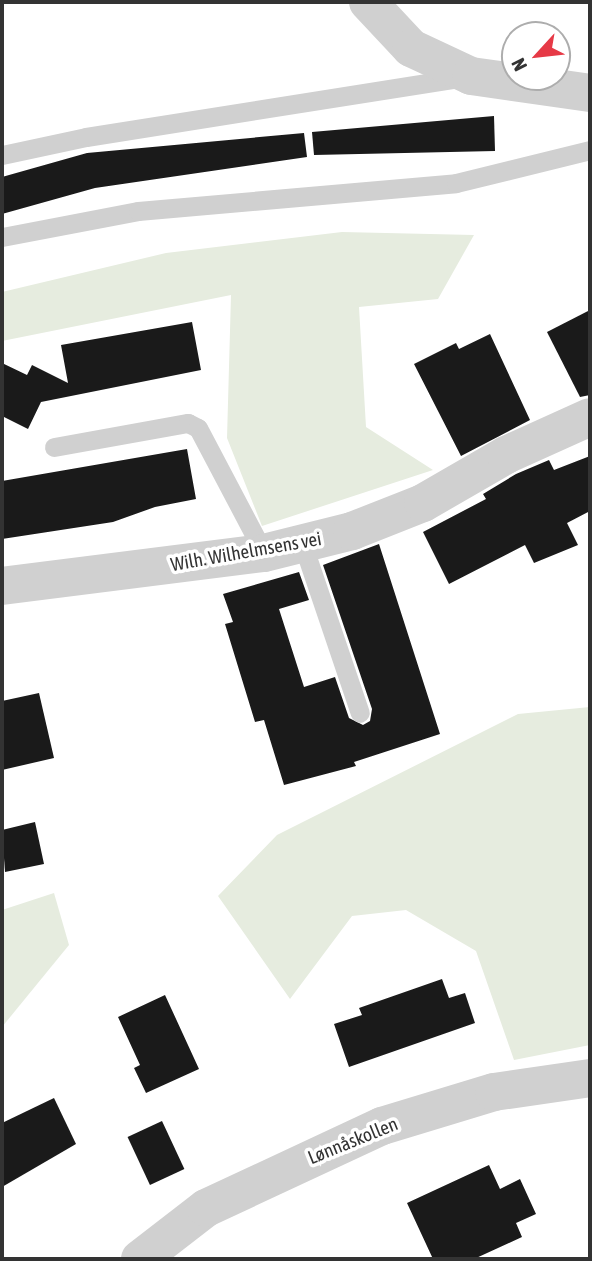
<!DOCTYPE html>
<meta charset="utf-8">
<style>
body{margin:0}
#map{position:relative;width:592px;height:1261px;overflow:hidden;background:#fff;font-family:"Asap Condensed",sans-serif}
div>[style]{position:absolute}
.green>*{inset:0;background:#e6ecdf}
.building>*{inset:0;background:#1a1a1a;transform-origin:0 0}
.service>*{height:19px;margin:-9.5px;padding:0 9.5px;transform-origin:9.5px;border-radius:9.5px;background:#d0d0d0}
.minor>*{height:38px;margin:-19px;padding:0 19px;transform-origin:19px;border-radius:19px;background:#d0d0d0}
span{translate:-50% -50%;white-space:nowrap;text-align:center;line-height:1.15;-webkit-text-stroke:7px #fff;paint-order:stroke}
.street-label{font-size:19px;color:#333}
.frame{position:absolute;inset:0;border:4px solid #333;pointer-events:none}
.north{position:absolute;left:501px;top:21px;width:70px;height:70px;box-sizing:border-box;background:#fff;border:2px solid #adadad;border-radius:50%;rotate:243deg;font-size:19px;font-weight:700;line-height:28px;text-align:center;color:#333}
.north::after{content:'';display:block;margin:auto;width:24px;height:32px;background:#e63946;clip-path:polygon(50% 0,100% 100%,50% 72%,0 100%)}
</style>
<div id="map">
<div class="green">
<i style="clip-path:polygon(342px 232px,474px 235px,438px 299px,359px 307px,366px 427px,433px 470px,262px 526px,227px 438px,231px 295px,2px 341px,2px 292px,166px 253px)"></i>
<i style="clip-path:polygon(590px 707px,590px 1045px,514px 1060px,476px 951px,406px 910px,352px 916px,290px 999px,218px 896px,277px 835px,518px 714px)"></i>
<i style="clip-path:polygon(54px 893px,69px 945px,2px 1027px,2px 910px)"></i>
</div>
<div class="building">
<i style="clip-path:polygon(494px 116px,495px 151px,314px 155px,312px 132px)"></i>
<i style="clip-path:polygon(304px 133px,307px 157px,95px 188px,2px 214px,2px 177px,87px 153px)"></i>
<i style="clip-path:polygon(590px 310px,590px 395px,580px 397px,547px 332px)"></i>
<i style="clip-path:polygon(192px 322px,201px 370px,41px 402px,28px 429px,2px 416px,2px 363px,27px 375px,32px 365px,68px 383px,61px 345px)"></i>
<i style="clip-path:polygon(490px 334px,530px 420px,461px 456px,414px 364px,456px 343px,459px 349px)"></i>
<i style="clip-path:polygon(187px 449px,196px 499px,155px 507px,113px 522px,2px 539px,2px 481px)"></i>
<i style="clip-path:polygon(590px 456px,590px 511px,567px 523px,578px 545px,534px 563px,525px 545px,449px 584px,423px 532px,486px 499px,483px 494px,516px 474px,549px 460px,554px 470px)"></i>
<i style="clip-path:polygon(379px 544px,440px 734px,354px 762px,356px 766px,284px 785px,264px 720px,255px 722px,225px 624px,233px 622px,223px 594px,299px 572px,309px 600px,279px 609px,304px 687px,335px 677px,349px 718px,363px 725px,370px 721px,372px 709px,323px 565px)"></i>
<i style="clip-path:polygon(39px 693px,54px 758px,2px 770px,2px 701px)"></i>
<i style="clip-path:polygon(35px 822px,44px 864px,5px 872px,2px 830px)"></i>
<i style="clip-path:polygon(442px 979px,449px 998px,465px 993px,475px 1023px,349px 1067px,334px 1024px,362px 1015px,359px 1008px)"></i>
<i style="clip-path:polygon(165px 995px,199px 1069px,146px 1093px,134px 1068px,140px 1065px,118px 1017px)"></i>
<i style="clip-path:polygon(54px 1098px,76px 1144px,2px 1187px,2px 1123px)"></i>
<i style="left:162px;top:1121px;width:53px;height:38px;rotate:65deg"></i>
<i style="clip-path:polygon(489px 1165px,500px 1189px,520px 1179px,536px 1214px,516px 1223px,522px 1237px,474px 1259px,433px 1259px,407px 1203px)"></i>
</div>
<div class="service">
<i style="left:2px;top:155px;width:86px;rotate:-12.1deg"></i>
<i style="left:86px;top:137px;width:382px;rotate:-9deg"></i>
<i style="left:2px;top:237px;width:138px;rotate:-10.8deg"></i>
<i style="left:138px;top:211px;width:319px;rotate:-5deg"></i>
<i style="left:456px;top:183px;width:138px;rotate:-13.8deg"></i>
<i style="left:54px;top:447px;width:136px;rotate:-10.2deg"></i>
<i style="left:188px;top:423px;width:11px;rotate:27deg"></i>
<i style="left:198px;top:428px;width:141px;rotate:62.2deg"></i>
<i style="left:303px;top:545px;width:177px;rotate:71.3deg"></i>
</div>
<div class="minor">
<i style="left:368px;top:2px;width:63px;rotate:46.9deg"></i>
<i style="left:411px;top:48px;width:66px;rotate:25deg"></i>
<i style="left:471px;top:76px;width:120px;rotate:8.1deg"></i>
<i style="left:2px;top:586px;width:264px;rotate:-7.2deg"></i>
<i style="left:264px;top:553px;width:91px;rotate:-14deg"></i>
<i style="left:352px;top:531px;width:76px;rotate:-21.5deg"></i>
<i style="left:423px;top:503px;width:96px;rotate:-30deg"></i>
<i style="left:506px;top:455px;width:92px;rotate:-24.3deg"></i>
<i style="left:140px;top:1259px;width:83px;rotate:-37.7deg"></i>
<i style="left:206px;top:1208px;width:194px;rotate:-25deg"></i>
<i style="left:382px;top:1126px;width:117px;rotate:-16.9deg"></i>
<i style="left:494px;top:1092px;width:97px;rotate:-8.3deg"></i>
</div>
<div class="street-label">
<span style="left:246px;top:552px;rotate:-10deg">Wilh. Wilhelmsens vei</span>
<span style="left:353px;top:1141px;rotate:-22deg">Lønnåskollen</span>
</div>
<div class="frame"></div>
<div class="north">N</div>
</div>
